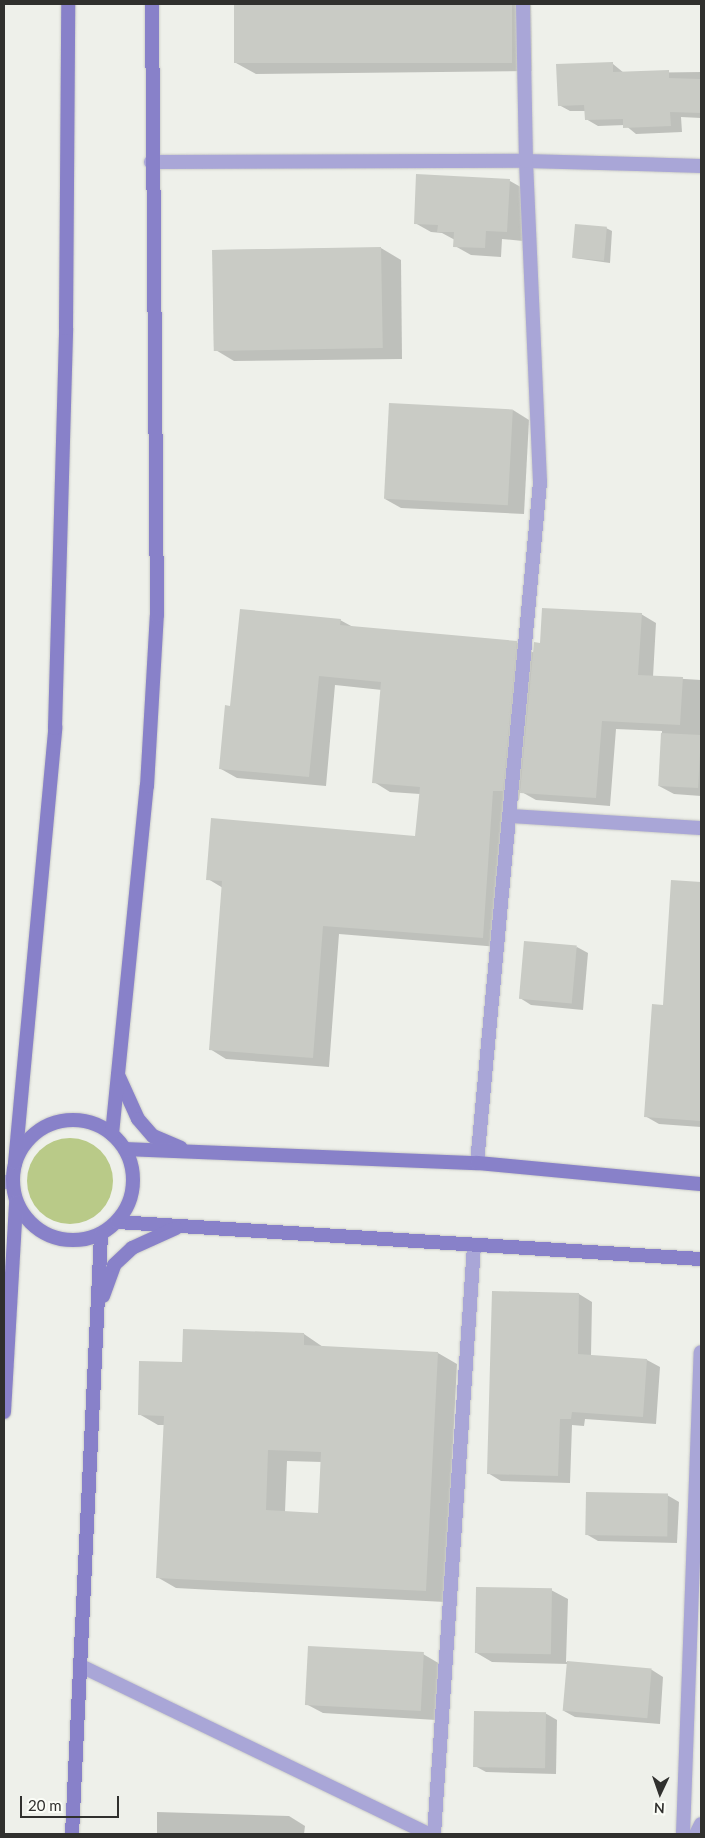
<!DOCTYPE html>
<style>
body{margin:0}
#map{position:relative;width:705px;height:1838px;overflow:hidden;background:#eef0ea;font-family:Lato,sans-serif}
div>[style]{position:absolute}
.green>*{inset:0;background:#b9ca88}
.round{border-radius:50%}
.shadow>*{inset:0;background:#0003}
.building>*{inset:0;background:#c9cbc5;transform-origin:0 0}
.roads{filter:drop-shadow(0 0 1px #cccdc8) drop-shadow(0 0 1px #cccdc8)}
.minor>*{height:14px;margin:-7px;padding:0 7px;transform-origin:7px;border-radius:7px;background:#a9a6d7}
.secondary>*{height:14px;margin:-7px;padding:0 7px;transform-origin:7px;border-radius:7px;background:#8881c9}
.secondary>.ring{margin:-7px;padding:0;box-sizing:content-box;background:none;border:14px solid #8881c9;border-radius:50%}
span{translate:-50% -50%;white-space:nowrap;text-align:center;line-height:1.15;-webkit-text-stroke:4px #fbfdf7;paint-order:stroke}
.frame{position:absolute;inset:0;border:5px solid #30302e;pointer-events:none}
.north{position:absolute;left:635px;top:1768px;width:50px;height:50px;-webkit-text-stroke:4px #fbfdf7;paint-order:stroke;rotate:183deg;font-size:14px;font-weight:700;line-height:20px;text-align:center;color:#30302e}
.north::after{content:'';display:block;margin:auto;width:18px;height:22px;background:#30302e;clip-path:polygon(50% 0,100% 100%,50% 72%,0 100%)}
.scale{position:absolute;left:20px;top:1796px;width:99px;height:22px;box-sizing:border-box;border:2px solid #30302e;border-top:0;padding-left:6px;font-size:15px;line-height:18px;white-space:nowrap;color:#30302e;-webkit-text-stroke:4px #fbfdf7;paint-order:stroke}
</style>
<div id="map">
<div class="green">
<i class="round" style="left:27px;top:1138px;width:86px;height:86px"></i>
</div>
<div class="shadow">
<i style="clip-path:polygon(236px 4px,531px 4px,532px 71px,256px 74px,236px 63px)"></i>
<i style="clip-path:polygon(613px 64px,624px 73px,701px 72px,701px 118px,681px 117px,682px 132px,636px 134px,625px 125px,598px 126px,586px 119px,586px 111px,570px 111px,559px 105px)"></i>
<i style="clip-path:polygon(510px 181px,526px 190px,523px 241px,502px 239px,501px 257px,471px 255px,455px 246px,455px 240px,442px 233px,431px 232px,415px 223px)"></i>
<i style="clip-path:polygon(606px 228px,612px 231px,610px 263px,574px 258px)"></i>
<i style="clip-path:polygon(381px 248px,401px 260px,402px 359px,234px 361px,214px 349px,213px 250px)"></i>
<i style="clip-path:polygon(513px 410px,529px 420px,524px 514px,401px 508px,385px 499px)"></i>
<i style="clip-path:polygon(641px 614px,656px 623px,653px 677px,701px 680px,701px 796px,674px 794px,659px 786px,662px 731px,616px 729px,610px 806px,536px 800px,520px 791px,519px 800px,509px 799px,499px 947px,339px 934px,329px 1067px,226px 1059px,210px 1049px,223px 888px,208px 879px,416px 837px,420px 794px,390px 792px,374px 782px,382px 690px,335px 685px,326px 786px,237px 778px,221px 769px,231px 707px,340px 620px,353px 627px,516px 642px,534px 653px,542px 644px)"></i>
<i style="clip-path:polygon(672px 882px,701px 883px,701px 1127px,659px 1124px,645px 1116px,664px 1006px)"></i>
<i style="clip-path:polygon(577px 947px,588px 953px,583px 1010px,531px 1005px,520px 998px)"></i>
<i style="clip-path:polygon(493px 1292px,579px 1294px,592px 1302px,591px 1356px,647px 1360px,660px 1367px,656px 1424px,585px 1419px,584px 1426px,572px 1425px,570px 1483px,501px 1481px,488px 1473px)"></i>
<i style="clip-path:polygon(evenodd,304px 1334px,323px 1347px,438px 1353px,457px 1364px,445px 1602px,176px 1588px,157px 1577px,165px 1425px,158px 1425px,139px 1414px,183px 1364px,304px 1334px,287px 1461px,322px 1462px,320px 1514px,285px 1512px,287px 1461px)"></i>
<i style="clip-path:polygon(667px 1495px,679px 1502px,677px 1543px,598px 1541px,586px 1534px)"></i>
<i style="clip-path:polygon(551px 1590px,568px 1599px,566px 1662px,652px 1670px,663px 1677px,660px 1724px,575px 1717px,564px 1711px,568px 1664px,492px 1662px,475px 1652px)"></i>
<i style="clip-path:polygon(423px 1654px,440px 1664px,436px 1720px,323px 1713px,306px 1704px)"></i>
<i style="clip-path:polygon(545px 1713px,557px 1720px,556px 1774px,486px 1772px,475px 1766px)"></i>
<i style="clip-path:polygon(157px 1812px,289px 1816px,305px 1826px,304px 1834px,157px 1834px)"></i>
</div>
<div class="building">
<i style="left:234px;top:4px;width:278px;height:59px"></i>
<i style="clip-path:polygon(613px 62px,613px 72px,669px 70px,669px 78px,701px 79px,701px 113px,670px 112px,671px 126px,623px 128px,623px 119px,585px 120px,584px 105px,558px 106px,556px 64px)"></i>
<i style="clip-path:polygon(416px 174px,510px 179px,507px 232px,486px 231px,485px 248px,453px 247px,454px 232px,437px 232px,438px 225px,414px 224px)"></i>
<i style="left:575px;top:224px;width:32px;height:34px;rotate:5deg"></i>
<i style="left:381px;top:247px;width:101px;height:169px;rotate:89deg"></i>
<i style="left:389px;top:403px;width:124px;height:96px;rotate:3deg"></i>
<i style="clip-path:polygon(542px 608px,642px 613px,638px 675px,683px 677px,680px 725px,602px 721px,596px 798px,520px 793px,534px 642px,540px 643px)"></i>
<i style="clip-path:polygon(240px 609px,341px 619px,340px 625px,517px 641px,503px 791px,493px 791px,483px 938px,323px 926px,313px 1058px,209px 1050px,222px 881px,206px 880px,211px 818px,415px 836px,420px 787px,372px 783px,381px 682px,319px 676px,309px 777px,219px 769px,225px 705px,230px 706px)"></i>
<i style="left:661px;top:733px;width:40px;height:53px;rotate:3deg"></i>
<i style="clip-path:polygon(671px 880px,701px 882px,701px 1121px,644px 1117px,652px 1004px,663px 1005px)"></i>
<i style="left:524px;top:941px;width:53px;height:58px;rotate:5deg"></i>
<i style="clip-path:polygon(492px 1291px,579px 1293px,578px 1354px,647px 1359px,643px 1417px,572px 1412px,571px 1419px,560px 1419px,558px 1476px,487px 1474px)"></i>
<i style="clip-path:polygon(evenodd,183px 1329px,304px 1333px,304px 1345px,438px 1352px,426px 1591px,156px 1578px,164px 1416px,138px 1415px,139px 1361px,182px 1362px,183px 1329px,268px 1450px,321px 1452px,318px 1513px,266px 1510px,268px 1450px)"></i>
<i style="left:586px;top:1492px;width:82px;height:43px;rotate:1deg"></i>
<i style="left:476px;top:1587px;width:76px;height:66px;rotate:1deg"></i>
<i style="left:308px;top:1646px;width:116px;height:59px;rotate:3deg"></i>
<i style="left:567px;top:1661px;width:85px;height:50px;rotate:5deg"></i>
<i style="left:474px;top:1711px;width:72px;height:56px;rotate:1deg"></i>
</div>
<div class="roads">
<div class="minor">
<i style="left:151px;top:162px;width:375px;rotate:-0.2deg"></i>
<i style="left:526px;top:161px;width:175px;rotate:1.6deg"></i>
<i style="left:510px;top:816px;width:191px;rotate:3.6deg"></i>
<i style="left:477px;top:1163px;width:684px;rotate:-84.71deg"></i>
<i style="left:540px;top:482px;width:321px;rotate:-92.5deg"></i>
<i style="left:526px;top:161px;width:157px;rotate:-91.1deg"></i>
<i style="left:4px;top:1182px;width:8px"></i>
<i style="left:81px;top:1666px;width:386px;rotate:25.8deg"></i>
<i style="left:434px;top:1834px;width:590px;rotate:-86.11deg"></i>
<i style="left:683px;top:1834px;width:482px;rotate:-87.9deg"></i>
<i style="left:696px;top:1834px;width:11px;rotate:-63deg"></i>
</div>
<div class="secondary">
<i style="left:118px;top:1075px;width:48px;rotate:65.6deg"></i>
<i style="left:138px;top:1119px;width:23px;rotate:49deg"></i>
<i style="left:153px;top:1136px;width:30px;rotate:23deg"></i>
<i class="ring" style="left:13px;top:1120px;width:106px;height:106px"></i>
<i style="left:112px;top:1134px;width:350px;rotate:-84.3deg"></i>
<i style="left:147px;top:786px;width:171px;rotate:-86.7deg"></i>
<i style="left:157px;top:615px;width:611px;rotate:-90.47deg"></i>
<i style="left:125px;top:1149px;width:352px;rotate:2.3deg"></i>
<i style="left:477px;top:1163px;width:225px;rotate:5.4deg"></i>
<i style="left:15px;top:1163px;width:437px;rotate:-84.7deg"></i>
<i style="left:55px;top:728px;width:400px;rotate:-88.4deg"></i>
<i style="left:66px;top:328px;width:324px;rotate:-89.6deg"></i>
<i style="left:117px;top:1222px;width:585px;rotate:3.63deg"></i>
<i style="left:103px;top:1296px;width:33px;rotate:-70deg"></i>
<i style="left:114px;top:1265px;width:25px;rotate:-43deg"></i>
<i style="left:132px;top:1248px;width:48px;rotate:-24.4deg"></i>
<i style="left:4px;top:1412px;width:210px;rotate:-86.7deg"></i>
<i style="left:72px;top:1834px;width:601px;rotate:-87.23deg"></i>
</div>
</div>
<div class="frame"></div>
<div class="north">N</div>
<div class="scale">20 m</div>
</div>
